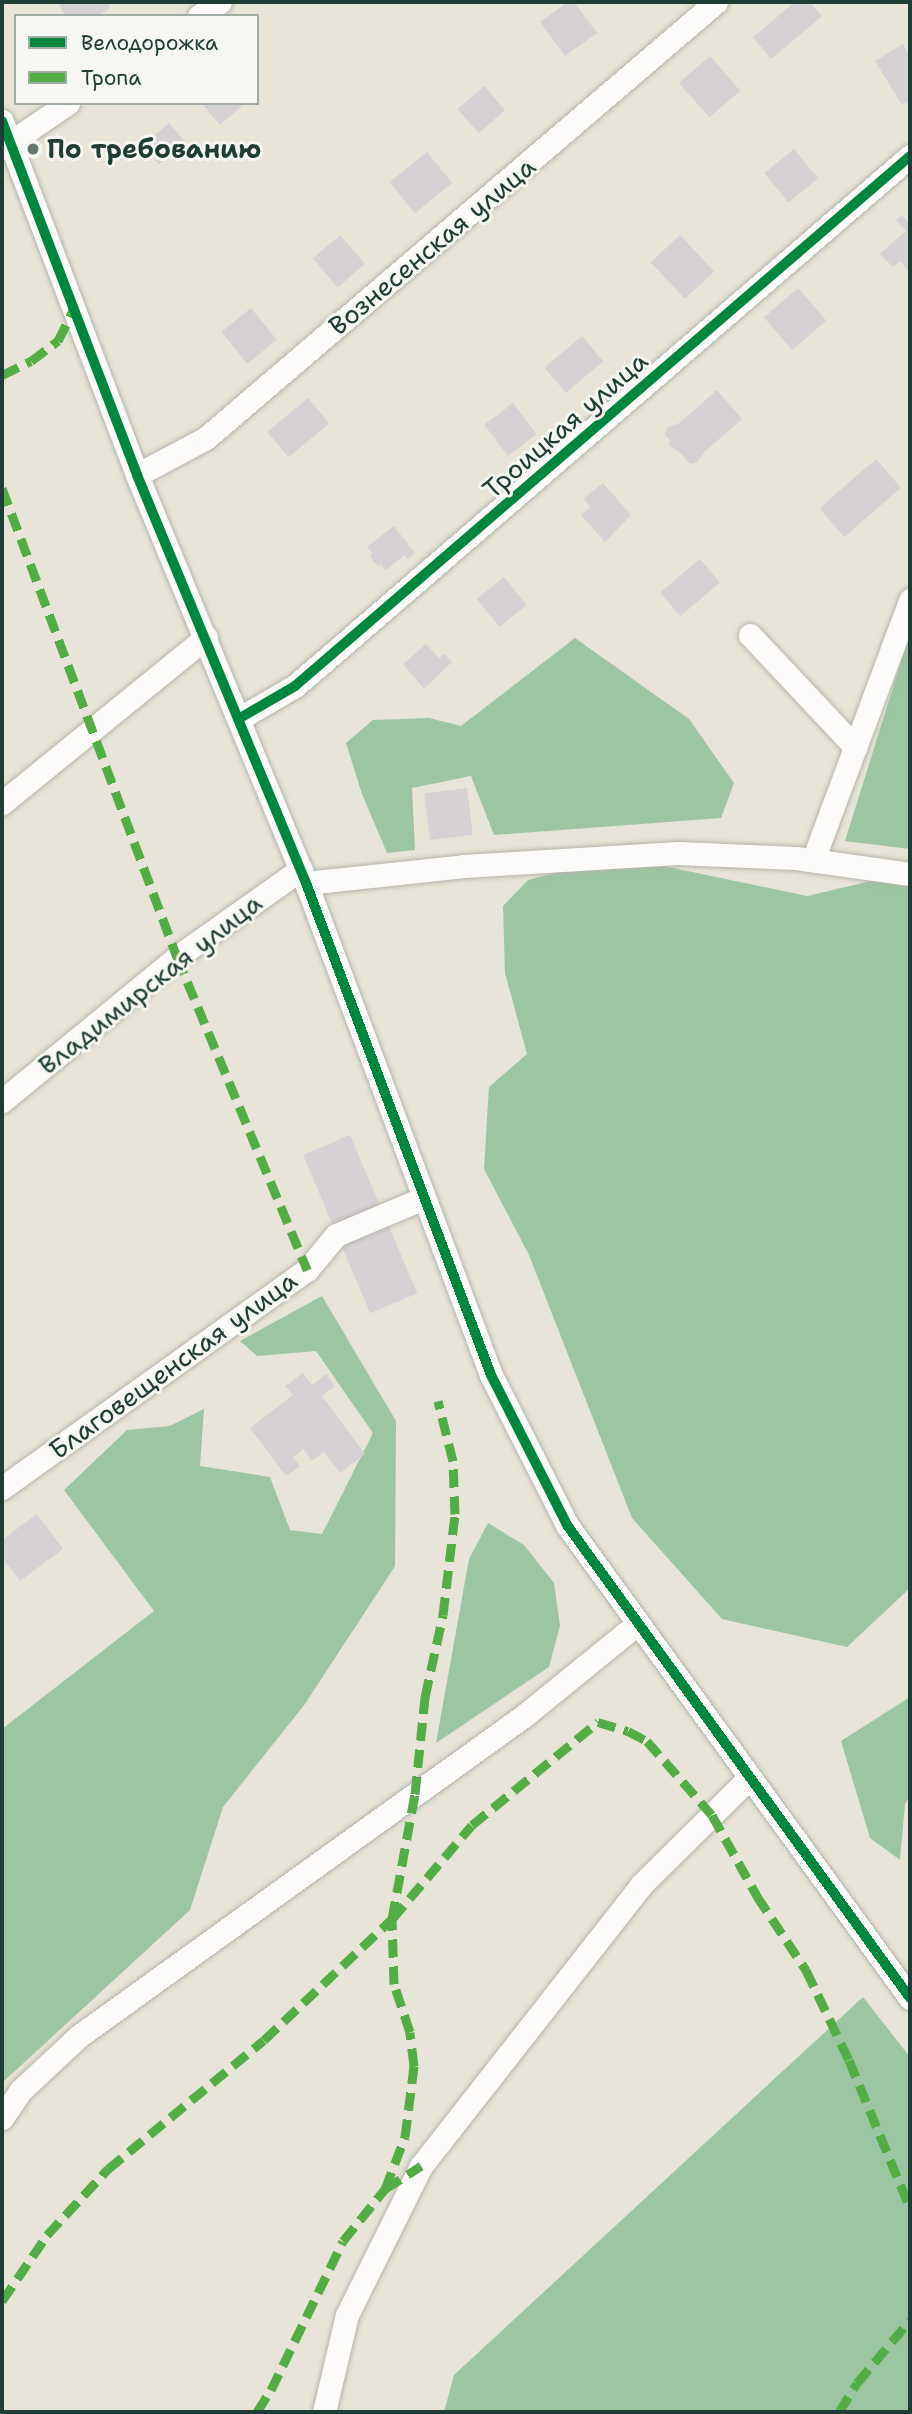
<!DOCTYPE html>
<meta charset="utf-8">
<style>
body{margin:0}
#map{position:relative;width:912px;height:2414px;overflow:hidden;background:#e8e4d7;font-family:"Shantell Sans",sans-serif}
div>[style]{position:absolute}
.forest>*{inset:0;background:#9cc5a2}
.building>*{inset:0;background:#d5d1d5;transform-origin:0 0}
.roads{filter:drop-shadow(0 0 2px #b4b4ab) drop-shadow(0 0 2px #b4b4ab)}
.minor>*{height:23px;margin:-11.5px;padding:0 11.5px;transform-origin:11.5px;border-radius:11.5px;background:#fcfbf9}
.quiet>*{height:9px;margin-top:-4.5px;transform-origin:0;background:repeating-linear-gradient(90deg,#52ad45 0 18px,transparent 0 27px)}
.cycleway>*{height:10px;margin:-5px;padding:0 5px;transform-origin:5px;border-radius:5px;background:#00873e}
.dots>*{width:19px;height:19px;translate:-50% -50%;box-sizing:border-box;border:4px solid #f6f6f2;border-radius:50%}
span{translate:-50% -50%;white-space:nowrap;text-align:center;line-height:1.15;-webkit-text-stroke:6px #f6f6f2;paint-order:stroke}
.poi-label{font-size:26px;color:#1f3d34;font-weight:700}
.left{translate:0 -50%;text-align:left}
.street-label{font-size:26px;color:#1f3d34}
.frame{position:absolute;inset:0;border:4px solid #1f3d34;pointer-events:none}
.legend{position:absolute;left:14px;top:14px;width:245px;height:91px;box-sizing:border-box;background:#f6f6f2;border:2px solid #a0aca6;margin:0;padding:9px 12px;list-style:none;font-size:21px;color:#1f3d34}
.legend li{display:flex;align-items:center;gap:14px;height:35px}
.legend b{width:35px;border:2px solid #a0aca6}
</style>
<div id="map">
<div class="forest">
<i style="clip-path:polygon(910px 633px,910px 849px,845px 841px)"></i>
<i style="clip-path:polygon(575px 638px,689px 719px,734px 783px,721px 818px,494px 835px,471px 776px,412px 788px,415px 850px,387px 853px,362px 794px,346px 743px,373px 720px,429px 718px,461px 726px)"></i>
<i style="clip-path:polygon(601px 853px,807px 896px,910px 872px,910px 1588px,847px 1647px,722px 1619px,632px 1518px,529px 1255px,484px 1169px,489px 1087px,527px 1054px,505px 973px,503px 906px,528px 880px,574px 868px)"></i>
<i style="clip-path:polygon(322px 1296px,396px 1421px,395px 1566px,305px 1704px,223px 1807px,190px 1910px,2px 2083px,2px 1729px,154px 1611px,64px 1490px,127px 1430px,170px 1426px,204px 1409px,200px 1466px,270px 1477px,290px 1530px,322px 1534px,373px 1433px,316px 1351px,257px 1356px,240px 1341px)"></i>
<i style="clip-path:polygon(488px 1523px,524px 1545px,554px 1583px,560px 1626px,549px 1667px,436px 1743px,469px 1559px)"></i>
<i style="clip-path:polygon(910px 1697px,910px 1796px,905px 1804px,900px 1860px,870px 1838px,841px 1741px)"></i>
<i style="clip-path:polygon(863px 1997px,910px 2057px,910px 2412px,444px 2412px,454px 2375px)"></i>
</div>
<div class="building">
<i style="clip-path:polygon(58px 2px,107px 2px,111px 8px,96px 16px,65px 16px)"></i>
<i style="clip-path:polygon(568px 2px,574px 2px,597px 33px,565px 56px,540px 22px)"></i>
<i style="clip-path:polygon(795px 2px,810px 2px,822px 16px,771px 59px,753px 37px)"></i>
<i style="clip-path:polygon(903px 44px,910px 57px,910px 101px,902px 105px,875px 61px)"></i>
<i style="left:710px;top:56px;width:46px;height:41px;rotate:49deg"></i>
<i style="left:484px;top:86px;width:32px;height:35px;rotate:49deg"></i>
<i style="clip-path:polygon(205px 103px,245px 103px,220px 125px,203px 105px)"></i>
<i style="left:169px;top:123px;width:25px;height:34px;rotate:50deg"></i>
<i style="left:794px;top:149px;width:38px;height:38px;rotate:51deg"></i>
<i style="left:427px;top:152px;width:40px;height:48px;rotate:51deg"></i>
<i style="clip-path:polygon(902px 215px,910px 224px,910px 273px,900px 261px,893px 267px,880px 254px,906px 231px,896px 220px)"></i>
<i style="left:340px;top:235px;width:38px;height:36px;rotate:49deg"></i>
<i style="left:680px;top:235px;width:50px;height:40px;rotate:47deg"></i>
<i style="left:798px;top:288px;width:43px;height:45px;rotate:49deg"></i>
<i style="left:251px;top:308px;width:41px;height:38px;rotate:51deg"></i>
<i style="left:582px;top:336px;width:33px;height:49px;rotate:50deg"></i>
<i style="clip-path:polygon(717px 390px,742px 419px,703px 453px,698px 462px,690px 464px,679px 451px,669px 446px,670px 440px,665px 435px,668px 427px,678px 424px)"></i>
<i style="left:308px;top:398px;width:33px;height:53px;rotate:50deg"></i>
<i style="left:513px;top:403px;width:39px;height:36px;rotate:53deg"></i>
<i style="left:876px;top:459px;width:38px;height:75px;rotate:49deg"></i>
<i style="clip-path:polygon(603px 483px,631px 515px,605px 542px,581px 515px,590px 507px,584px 498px)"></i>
<i style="clip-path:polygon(394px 526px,415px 553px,408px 559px,405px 555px,386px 570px,381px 564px,378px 566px,373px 561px,370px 556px,373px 554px,367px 547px)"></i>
<i style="left:700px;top:559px;width:31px;height:52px;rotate:50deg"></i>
<i style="left:504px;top:577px;width:36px;height:35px;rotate:51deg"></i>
<i style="clip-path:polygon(426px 644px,439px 658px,444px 654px,452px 662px,424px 689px,403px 664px)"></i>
<i style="left:467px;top:788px;width:47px;height:43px;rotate:83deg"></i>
<i style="left:350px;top:1135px;width:172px;height:51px;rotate:67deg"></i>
<i style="clip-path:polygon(303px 1373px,312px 1385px,326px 1374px,335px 1386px,322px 1396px,365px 1454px,340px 1473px,324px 1452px,312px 1461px,303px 1449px,293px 1457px,300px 1466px,286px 1476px,250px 1428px,293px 1395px,285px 1386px)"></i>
<i style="clip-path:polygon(37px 1514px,63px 1549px,20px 1581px,2px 1557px,2px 1540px)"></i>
</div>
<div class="roads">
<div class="minor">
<i style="left:199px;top:16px;width:25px;rotate:-34deg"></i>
<i style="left:2px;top:121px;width:379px;rotate:69.1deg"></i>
<i style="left:137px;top:475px;width:442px;rotate:67.5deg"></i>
<i style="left:306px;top:883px;width:526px;rotate:69.39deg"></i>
<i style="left:491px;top:1375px;width:168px;rotate:63.1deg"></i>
<i style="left:567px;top:1525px;width:584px;rotate:54.05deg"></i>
<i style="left:2px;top:148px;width:80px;rotate:-34.3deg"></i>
<i style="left:137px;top:475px;width:78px;rotate:-28.2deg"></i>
<i style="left:206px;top:438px;width:671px;rotate:-40.53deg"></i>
<i style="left:750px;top:635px;width:154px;rotate:46.8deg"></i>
<i style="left:240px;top:718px;width:64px;rotate:-30.2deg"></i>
<i style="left:295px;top:686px;width:812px;rotate:-40.75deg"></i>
<i style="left:2px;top:803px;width:263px;rotate:-39.1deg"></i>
<i style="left:813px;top:860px;width:278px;rotate:-69.5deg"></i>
<i style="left:306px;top:883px;width:159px;rotate:-6.1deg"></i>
<i style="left:464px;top:866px;width:214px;rotate:-3.5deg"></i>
<i style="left:678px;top:853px;width:118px;rotate:2.4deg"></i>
<i style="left:796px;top:858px;width:115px;rotate:8deg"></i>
<i style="left:2px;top:1101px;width:227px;rotate:-39.4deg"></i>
<i style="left:177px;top:957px;width:152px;rotate:-35.4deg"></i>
<i style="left:2px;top:1488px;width:375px;rotate:-35.6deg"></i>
<i style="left:307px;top:1270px;width:45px;rotate:-50.4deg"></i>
<i style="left:336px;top:1235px;width:95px;rotate:-22.8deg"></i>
<i style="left:2px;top:2118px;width:32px;rotate:-56deg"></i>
<i style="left:20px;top:2091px;width:81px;rotate:-43deg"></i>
<i style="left:79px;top:2036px;width:550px;rotate:-35.74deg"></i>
<i style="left:525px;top:1715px;width:144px;rotate:-39.1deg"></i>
<i style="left:324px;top:2412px;width:100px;rotate:-76.7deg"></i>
<i style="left:347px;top:2315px;width:166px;rotate:-63.6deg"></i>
<i style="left:421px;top:2166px;width:357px;rotate:-51.9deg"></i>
<i style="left:641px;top:1885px;width:152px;rotate:-44.7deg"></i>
</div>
</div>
<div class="quiet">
<i style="left:2px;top:375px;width:32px;rotate:-26deg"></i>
<i style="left:31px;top:361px;width:34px;rotate:-37deg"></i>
<i style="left:58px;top:341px;width:37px;rotate:-64deg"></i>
<i style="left:2px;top:488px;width:501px;rotate:69.54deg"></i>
<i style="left:177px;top:957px;width:339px;rotate:67.4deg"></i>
<i style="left:385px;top:2189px;width:56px;rotate:-69deg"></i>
<i style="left:405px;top:2137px;width:72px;rotate:-82.8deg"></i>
<i style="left:414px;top:2066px;width:34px;rotate:-97deg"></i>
<i style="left:410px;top:2032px;width:51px;rotate:-108.4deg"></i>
<i style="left:394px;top:1984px;width:65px;rotate:-91.8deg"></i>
<i style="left:392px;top:1919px;width:127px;rotate:-79.6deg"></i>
<i style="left:415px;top:1794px;width:98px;rotate:-84.1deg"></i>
<i style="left:425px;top:1697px;width:84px;rotate:-77.6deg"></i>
<i style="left:443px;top:1615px;width:102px;rotate:-83.2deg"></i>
<i style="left:455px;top:1514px;width:53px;rotate:-92.2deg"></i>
<i style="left:453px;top:1461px;width:62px;rotate:-104deg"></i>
<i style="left:2px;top:2301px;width:80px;rotate:-55.7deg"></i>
<i style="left:47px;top:2235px;width:90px;rotate:-47.3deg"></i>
<i style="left:108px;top:2169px;width:202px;rotate:-39.6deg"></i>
<i style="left:264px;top:2040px;width:176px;rotate:-43.4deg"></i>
<i style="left:392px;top:1919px;width:123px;rotate:-49.6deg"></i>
<i style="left:472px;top:1825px;width:163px;rotate:-39.3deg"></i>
<i style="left:598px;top:1722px;width:31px;rotate:17deg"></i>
<i style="left:628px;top:1731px;width:21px;rotate:28deg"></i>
<i style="left:647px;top:1741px;width:98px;rotate:48.7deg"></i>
<i style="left:712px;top:1815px;width:93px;rotate:60.9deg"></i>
<i style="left:757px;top:1896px;width:89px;rotate:56.5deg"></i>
<i style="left:806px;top:1970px;width:100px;rotate:64.5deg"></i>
<i style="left:849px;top:2060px;width:160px;rotate:67.6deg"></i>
<i style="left:257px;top:2412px;width:26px;rotate:-58deg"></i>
<i style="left:271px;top:2390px;width:165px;rotate:-64.2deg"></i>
<i style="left:343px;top:2241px;width:67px;rotate:-51.1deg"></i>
<i style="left:385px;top:2189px;width:43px;rotate:-32.6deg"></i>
<i style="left:839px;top:2412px;width:34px;rotate:-58deg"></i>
<i style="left:857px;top:2383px;width:82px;rotate:-49.9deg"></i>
</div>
<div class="cycleway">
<i style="left:2px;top:121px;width:379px;rotate:69.1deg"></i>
<i style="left:137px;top:475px;width:442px;rotate:67.5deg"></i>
<i style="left:306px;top:883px;width:526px;rotate:69.39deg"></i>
<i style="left:491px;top:1375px;width:168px;rotate:63.1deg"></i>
<i style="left:567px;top:1525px;width:584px;rotate:54.05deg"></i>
<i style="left:240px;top:718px;width:64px;rotate:-30.2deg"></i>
<i style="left:295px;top:686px;width:812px;rotate:-40.75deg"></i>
</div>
<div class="dots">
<i style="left:33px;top:149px;background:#65776d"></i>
</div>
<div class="poi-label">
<span class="left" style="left:47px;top:149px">По требованию</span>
</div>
<div class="street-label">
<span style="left:432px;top:246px;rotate:-40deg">Вознесенская улица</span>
<span style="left:565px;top:425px;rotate:-41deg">Троицкая улица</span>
<span style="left:150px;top:984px;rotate:-38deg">Владимирская улица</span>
<span style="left:173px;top:1365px;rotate:-36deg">Благовещенская улица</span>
</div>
<div class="frame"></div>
<ul class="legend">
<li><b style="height:9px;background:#00873e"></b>Велодорожка</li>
<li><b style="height:9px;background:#52ad45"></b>Тропа</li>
</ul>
</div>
